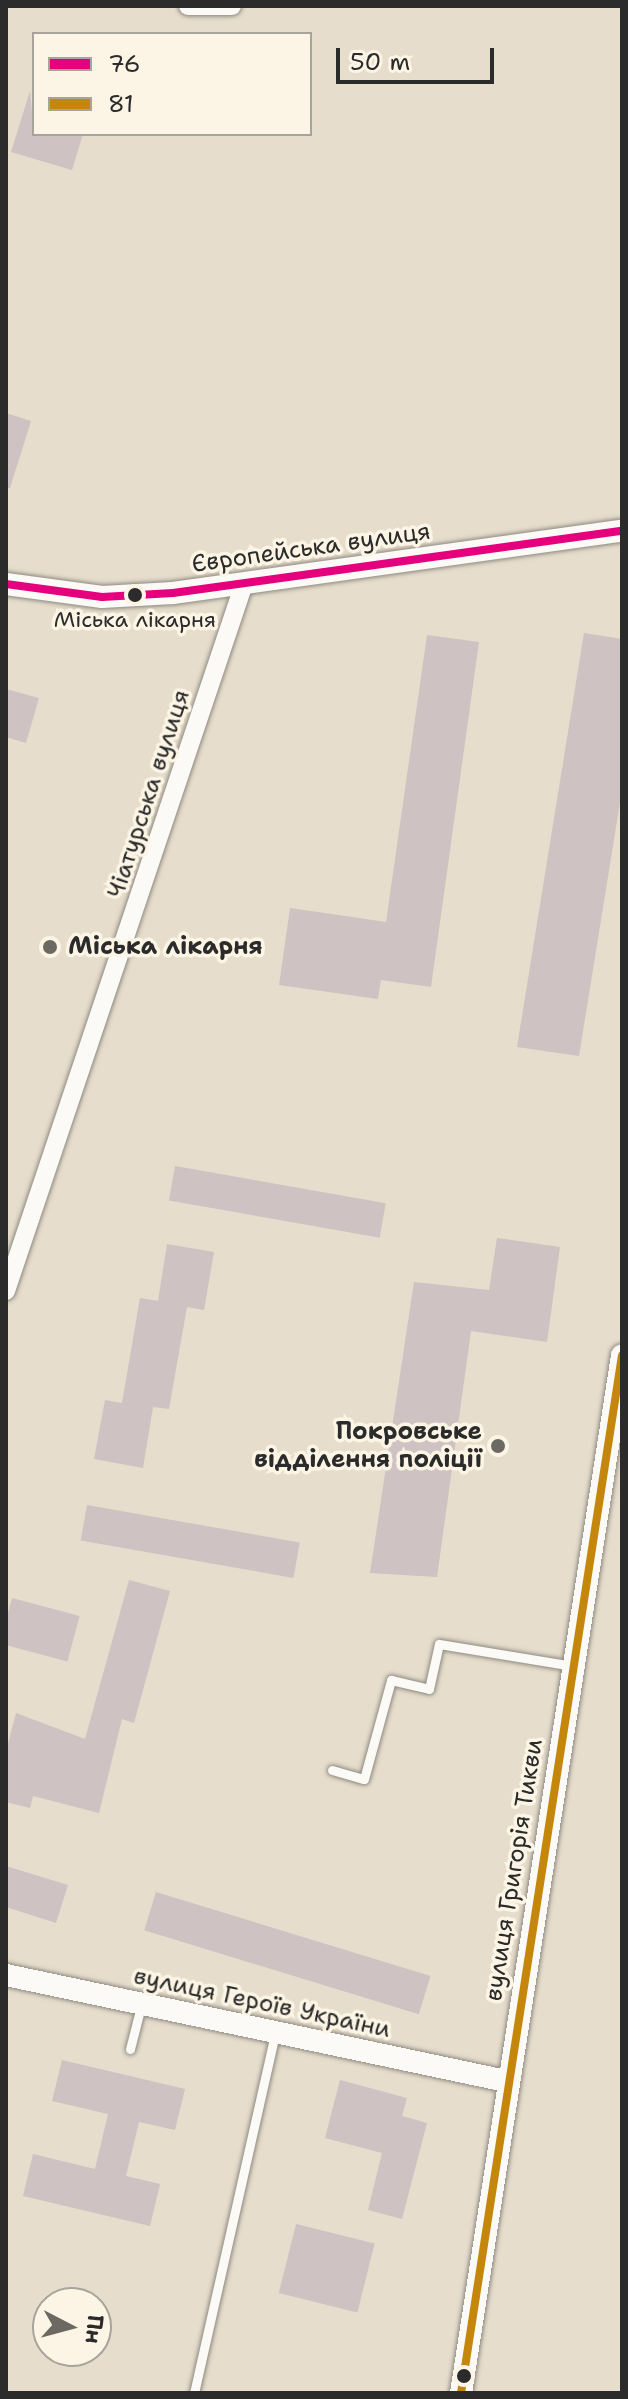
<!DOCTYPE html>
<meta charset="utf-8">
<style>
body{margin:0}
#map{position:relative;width:628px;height:2399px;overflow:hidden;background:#e6ddcc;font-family:"Shantell Sans",sans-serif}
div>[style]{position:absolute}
.building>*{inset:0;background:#cec2c2;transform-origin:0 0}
.roads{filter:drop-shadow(0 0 2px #8f8a81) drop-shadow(0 0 2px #8f8a81)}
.service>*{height:9px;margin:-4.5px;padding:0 4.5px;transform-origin:4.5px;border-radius:4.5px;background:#fbfaf7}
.minor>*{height:18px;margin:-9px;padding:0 9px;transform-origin:9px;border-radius:9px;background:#fbfaf7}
.tertiary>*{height:22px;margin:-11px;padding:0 11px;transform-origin:11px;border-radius:11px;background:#fbfaf7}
.bus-1>*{height:8px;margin:-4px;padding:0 4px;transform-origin:4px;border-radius:4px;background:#e5007d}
.bus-2>*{height:8px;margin:-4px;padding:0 4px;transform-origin:4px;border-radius:4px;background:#c4870b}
.dots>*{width:22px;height:22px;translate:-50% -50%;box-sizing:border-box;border:4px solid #fcf5e5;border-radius:50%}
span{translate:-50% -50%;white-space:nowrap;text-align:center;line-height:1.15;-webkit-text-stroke:7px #fcf5e5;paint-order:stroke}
.bus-label{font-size:22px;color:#2b2b2b}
.street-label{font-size:24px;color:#2b2b2b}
.poi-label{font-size:24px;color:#2b2b2b;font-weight:700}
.left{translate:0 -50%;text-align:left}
.right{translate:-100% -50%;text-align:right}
.frame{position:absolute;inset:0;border:8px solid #2b2b2b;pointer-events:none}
.legend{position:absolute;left:32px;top:32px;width:280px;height:104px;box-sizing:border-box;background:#fcf5e5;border:2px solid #a8a49b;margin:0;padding:10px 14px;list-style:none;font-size:24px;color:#2b2b2b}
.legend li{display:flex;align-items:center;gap:16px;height:40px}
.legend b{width:40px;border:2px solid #a8a49b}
.north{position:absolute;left:32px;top:2287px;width:80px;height:80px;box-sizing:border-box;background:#fcf5e5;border:2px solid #a8a49b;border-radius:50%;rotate:96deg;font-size:22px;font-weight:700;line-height:32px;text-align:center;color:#2b2b2b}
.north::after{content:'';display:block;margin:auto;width:28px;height:36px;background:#6c6963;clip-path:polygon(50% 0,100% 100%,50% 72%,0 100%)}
.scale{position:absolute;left:336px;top:48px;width:158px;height:36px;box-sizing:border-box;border:4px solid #2b2b2b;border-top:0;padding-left:10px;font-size:24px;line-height:28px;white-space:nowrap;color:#2b2b2b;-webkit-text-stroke:6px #fcf5e5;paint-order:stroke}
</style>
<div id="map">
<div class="building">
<i style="clip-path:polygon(30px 91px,34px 134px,83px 134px,72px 170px,11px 152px)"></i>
<i style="clip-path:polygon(6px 413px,31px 421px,10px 488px,6px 488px)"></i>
<i style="clip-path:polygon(584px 633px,622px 639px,622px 790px,579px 1056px,517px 1047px)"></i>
<i style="clip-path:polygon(427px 635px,479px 642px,431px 987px,381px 980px,378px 999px,279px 985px,290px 908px,386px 922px)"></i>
<i style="clip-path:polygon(6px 689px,39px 698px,26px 743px,6px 737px)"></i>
<i style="left:175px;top:1166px;width:214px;height:35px;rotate:10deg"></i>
<i style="clip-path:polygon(497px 1238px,560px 1247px,547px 1342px,471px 1331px,437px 1577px,370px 1573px,414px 1282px,489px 1290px)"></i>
<i style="clip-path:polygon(167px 1244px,214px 1252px,204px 1310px,187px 1307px,169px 1409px,153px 1407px,143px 1468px,94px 1459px,105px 1400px,122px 1403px,140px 1298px,158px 1301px)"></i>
<i style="left:87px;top:1505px;width:216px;height:36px;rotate:10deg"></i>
<i style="clip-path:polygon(129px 1580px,170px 1591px,134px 1723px,122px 1719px,99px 1813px,33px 1796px,30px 1808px,6px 1802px,6px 1751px,16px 1713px,85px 1739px)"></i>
<i style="left:12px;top:1598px;width:70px;height:47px;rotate:15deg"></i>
<i style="clip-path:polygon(6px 1866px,68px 1885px,56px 1923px,6px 1907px)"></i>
<i style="left:156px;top:1892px;width:287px;height:40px;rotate:17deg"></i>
<i style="clip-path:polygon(62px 2060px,185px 2089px,175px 2130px,139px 2122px,126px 2176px,160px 2184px,150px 2226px,23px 2196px,33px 2154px,95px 2169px,108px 2114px,52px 2101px)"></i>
<i style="clip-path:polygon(340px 2080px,407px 2098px,402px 2116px,427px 2123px,402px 2219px,368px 2210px,382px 2153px,325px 2138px)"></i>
<i style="left:296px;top:2224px;width:81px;height:71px;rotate:14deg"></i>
</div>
<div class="roads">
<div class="service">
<i style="left:332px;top:1770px;width:33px;rotate:16deg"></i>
<i style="left:364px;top:1779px;width:103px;rotate:-74.7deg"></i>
<i style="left:391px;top:1680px;width:39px;rotate:13deg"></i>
<i style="left:429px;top:1689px;width:46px;rotate:-77.5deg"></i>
<i style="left:439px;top:1644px;width:136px;rotate:9.3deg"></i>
<i style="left:130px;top:2049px;width:44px;rotate:-75.7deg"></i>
<i style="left:194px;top:2393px;width:369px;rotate:-77.3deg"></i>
</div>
<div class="minor">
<i style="left:188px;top:6px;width:44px"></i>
<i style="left:6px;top:1291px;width:746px;rotate:-71.4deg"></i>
</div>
<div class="tertiary">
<i style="left:6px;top:584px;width:97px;rotate:7.7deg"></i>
<i style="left:102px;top:597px;width:71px;rotate:-3.2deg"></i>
<i style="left:173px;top:593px;width:453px;rotate:-7.9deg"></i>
<i style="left:6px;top:1975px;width:511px;rotate:11.97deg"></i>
<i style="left:461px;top:2393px;width:1050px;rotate:-81.18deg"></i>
</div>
</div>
<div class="bus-1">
<i style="left:6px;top:584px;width:97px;rotate:7.7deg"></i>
<i style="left:102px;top:597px;width:71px;rotate:-3.2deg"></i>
<i style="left:173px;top:593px;width:453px;rotate:-7.9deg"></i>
</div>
<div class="bus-2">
<i style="left:461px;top:2393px;width:1050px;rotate:-81.18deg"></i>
</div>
<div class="dots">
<i style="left:135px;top:595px;background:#2b2b2b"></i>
<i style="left:50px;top:947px;background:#6c6963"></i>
<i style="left:498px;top:1446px;background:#6c6963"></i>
<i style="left:464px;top:2376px;background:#2b2b2b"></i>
</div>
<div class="bus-label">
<span style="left:135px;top:620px">Міська лікарня</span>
</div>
<div class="street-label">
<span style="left:311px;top:548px;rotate:-8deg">Європейська вулиця</span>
<span style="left:149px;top:794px;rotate:-72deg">Чіатурська вулиця</span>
<span style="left:514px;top:1870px;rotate:-81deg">вулиця Григорія Тикви</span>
<span style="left:262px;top:2003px;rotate:12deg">вулиця Героїв України</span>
</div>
<div class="poi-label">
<span class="left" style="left:68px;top:947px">Мiська лiкарня</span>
<span class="right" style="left:482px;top:1446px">Покровське<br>відділення поліції</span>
</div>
<div class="frame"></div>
<ul class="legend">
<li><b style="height:10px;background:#e5007d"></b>76</li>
<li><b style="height:10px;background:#c4870b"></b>81</li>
</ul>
<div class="north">Пн</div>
<div class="scale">50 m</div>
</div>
